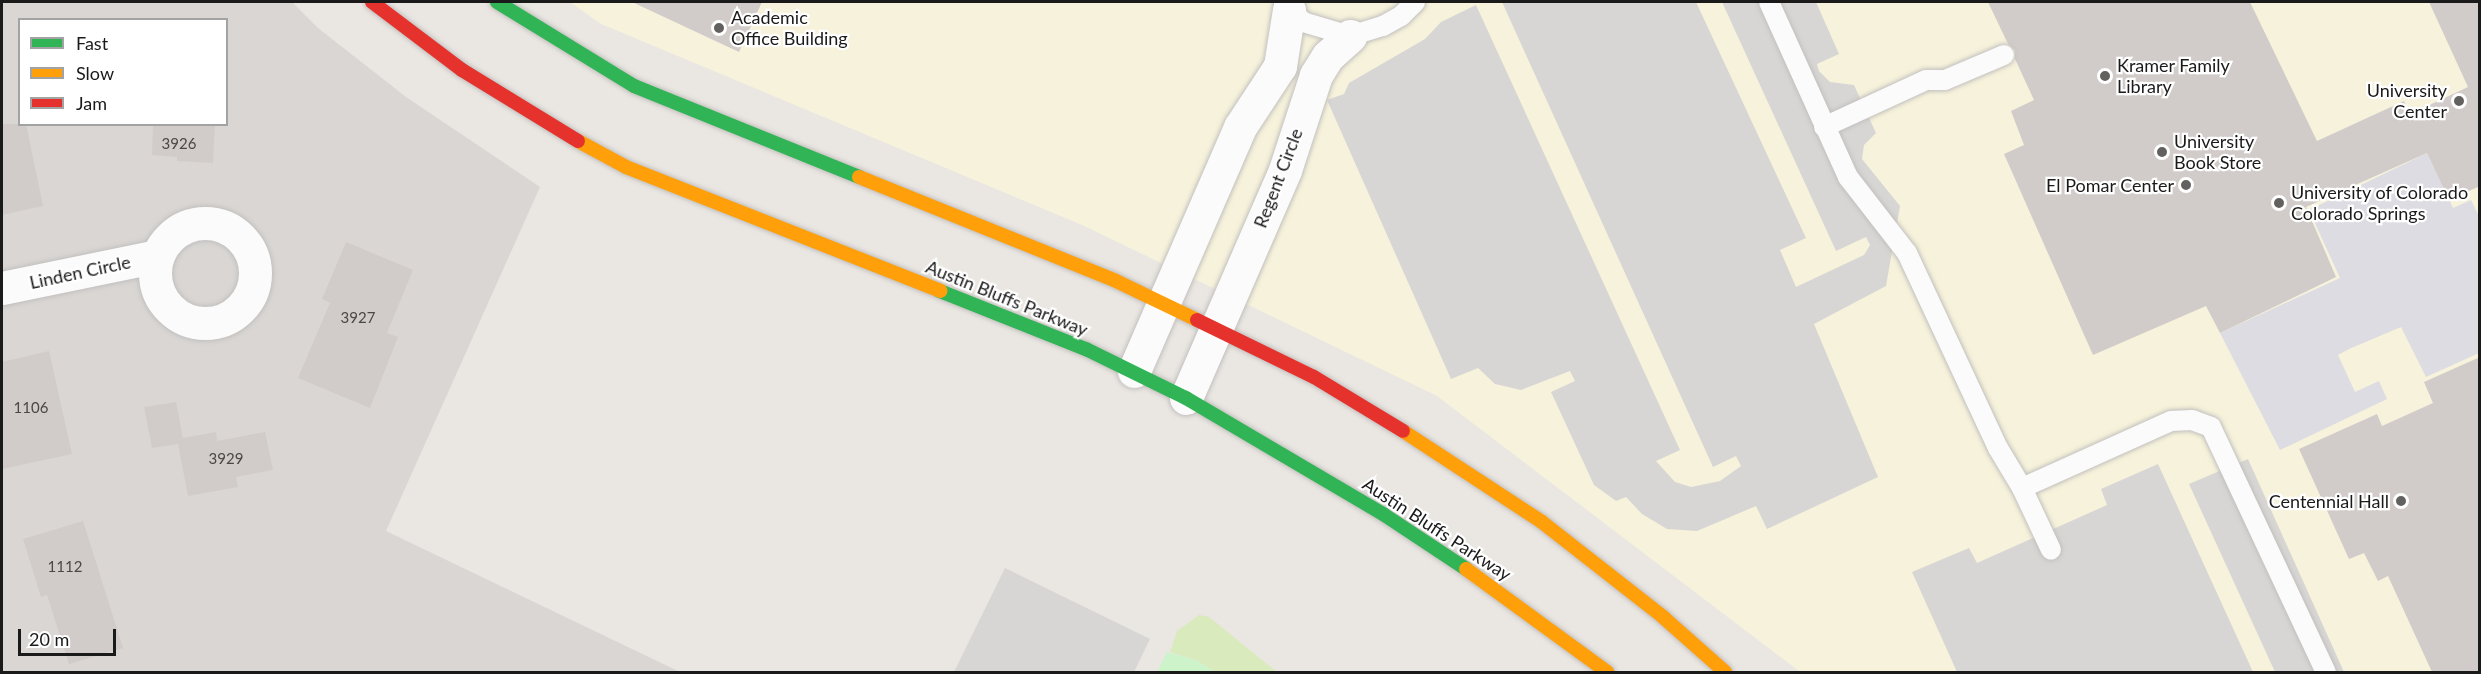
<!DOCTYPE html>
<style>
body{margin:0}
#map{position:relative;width:2481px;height:674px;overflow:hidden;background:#eae6e2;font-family:Lato,sans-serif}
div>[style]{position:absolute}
.residential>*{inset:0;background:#d9d6d4}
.education>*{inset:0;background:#f6f2db}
.grass>*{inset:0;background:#d9eabd}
.park>*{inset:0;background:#cdf3ca}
.parking>*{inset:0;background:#d8d6d4}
.plaza>*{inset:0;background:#dddce3}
.building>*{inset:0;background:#d1ccc9}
.roads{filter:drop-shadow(0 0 2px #c2c0be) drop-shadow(0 0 2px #c2c0be)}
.lane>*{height:20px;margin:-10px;padding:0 10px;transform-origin:10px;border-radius:10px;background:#fcfbfb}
.street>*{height:33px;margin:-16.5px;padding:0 16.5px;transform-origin:16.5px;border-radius:16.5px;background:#fcfbfb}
.street>.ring{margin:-16.5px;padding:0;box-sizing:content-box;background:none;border:33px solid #fcfbfb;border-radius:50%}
.fast>*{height:14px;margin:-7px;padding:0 7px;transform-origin:7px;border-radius:7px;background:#30b455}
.slow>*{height:14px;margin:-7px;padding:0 7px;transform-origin:7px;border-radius:7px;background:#ff9f0a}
.jam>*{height:14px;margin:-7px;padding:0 7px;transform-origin:7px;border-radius:7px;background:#e5322d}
.dots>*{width:16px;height:16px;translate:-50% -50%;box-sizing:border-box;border:3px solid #fff;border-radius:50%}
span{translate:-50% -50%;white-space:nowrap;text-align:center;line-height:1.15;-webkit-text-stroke:4.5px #fff;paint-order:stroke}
.number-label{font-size:15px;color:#494847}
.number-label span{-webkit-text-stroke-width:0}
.poi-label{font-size:18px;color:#1a1a1a}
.left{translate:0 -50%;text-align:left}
.right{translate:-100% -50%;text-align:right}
.street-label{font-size:18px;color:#1a1a1a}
.frame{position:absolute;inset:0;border:3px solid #1a1a1a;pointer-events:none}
.legend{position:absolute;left:18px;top:18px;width:210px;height:108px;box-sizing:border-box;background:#fff;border:2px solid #a3a3a3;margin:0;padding:8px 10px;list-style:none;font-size:18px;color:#1a1a1a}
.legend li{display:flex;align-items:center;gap:12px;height:30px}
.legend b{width:30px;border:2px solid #a3a3a3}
.scale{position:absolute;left:18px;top:629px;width:98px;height:27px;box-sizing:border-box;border:3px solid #1a1a1a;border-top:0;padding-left:8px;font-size:18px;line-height:21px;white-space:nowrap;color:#1a1a1a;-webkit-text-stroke:4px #fff;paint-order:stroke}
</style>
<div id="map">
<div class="residential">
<i style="clip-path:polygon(evenodd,2px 2px,292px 2px,318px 28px,406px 97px,540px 187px,386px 531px,680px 672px,2px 672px,2px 2px,20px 20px,226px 20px,226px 124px,20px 124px,20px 20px)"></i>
</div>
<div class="education">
<i style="clip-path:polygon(570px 2px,2479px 2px,2479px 672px,1800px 672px,1437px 396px,1082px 225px,601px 24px)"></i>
</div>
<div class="grass">
<i style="clip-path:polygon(1199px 615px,1209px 617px,1277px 672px,1215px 672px,1196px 660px,1170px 652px,1177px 631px)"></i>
</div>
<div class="park">
<i style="clip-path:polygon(1167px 652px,1196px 660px,1215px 672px,1157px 672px)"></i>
</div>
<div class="parking">
<i style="clip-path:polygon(1502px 2px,1696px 2px,1806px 238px,1780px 250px,1796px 287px,1864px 255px,1870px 245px,1866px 237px,1836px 251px,1722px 2px,1816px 2px,1839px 54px,1817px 64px,1819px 71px,1830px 82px,1854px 85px,1876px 133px,1864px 145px,1862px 159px,1900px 206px,1886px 286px,1814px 324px,1878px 477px,1767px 529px,1756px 506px,1697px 531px,1667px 529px,1642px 514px,1626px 497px,1616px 501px,1594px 485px,1551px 392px,1575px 381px,1570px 371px,1521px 390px,1495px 384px,1478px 368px,1451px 379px,1327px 100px,1344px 94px,1349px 83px,1425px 39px,1441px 22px,1476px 5px,1680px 450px,1656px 461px,1675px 482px,1691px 487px,1720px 481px,1741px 466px,1736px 456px,1713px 467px)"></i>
<i style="clip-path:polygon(2248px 459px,2344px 672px,2275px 672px,2189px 484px)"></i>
<i style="clip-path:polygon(2158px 464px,2253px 672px,1957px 672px,1912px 572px,1969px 548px,1977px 563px,2107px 505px,2101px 489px)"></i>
<i style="clip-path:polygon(1005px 568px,1150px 639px,1134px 672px,954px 672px)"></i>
</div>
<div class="plaza">
<i style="clip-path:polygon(2427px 153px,2453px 208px,2471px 200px,2479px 216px,2479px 353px,2426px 377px,2401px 327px,2349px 349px,2338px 355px,2355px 392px,2379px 381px,2387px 399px,2280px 450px,2220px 333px,2340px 278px,2309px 210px)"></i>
</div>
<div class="building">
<i style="clip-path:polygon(632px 2px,762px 2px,739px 52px)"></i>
<i style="clip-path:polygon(1988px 2px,2250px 2px,2317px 141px,2404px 101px,2410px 114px,2468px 87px,2429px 2px,2480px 2px,2480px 186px,2449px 200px,2427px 153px,2306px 207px,2336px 277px,2220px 333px,2206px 306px,2093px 355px,2004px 154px,2024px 145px,2011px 111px,2034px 100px,2015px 59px,2015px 50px,2008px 44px)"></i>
<i style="clip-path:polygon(2px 124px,26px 124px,43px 206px,2px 215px)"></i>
<i style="clip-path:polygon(153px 124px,215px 124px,213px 163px,177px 161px,177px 157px,152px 155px)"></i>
<i style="clip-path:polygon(346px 242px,413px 270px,387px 333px,398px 337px,370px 408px,298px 378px,330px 303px,322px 299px)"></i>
<i style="clip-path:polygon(49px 351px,72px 454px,2px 469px,2px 362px)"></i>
<i style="clip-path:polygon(2480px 357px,2480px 672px,2432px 672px,2388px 576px,2378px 581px,2364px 553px,2349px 559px,2299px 449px,2377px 414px,2382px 426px,2433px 403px,2424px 382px)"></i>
<i style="clip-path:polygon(176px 402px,183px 438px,216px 432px,217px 441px,265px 432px,273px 470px,236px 477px,238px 487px,188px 496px,178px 444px,152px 448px,144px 407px)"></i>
<i style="clip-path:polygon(83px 521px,123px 648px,69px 664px,47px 595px,41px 597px,23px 539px)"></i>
</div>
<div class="roads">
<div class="lane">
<i style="left:1769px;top:2px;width:192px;rotate:65.7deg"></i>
<i style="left:1848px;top:177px;width:96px;rotate:52.2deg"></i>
<i style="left:1907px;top:253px;width:215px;rotate:65deg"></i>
<i style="left:1998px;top:448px;width:47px;rotate:59deg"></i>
<i style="left:2022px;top:488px;width:68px;rotate:64.9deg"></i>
<i style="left:1284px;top:4px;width:26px;rotate:43deg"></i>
<i style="left:1303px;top:22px;width:49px;rotate:16.6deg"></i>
<i style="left:1350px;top:36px;width:34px;rotate:-17deg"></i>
<i style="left:1383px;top:26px;width:21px;rotate:-29deg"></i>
<i style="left:1401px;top:16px;width:20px;rotate:-45deg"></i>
<i style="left:1824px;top:127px;width:112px;rotate:-24.7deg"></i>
<i style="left:1926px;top:80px;width:19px"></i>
<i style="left:1945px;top:80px;width:64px;rotate:-23deg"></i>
<i style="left:2022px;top:488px;width:163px;rotate:-24.2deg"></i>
<i style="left:2171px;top:421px;width:21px;rotate:-3deg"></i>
<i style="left:2192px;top:420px;width:20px;rotate:20deg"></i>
<i style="left:2211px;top:427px;width:271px;rotate:64.9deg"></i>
</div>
<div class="street">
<i class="ring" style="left:155px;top:223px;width:67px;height:67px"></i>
<i style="left:2px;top:288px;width:159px;rotate:-11.6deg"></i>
<i style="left:1134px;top:371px;width:266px;rotate:-66.5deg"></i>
<i style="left:1240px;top:127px;width:73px;rotate:-56.7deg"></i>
<i style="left:1280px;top:66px;width:57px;rotate:-80.9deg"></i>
<i style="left:1186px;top:398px;width:249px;rotate:-66.5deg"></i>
<i style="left:1285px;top:170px;width:100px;rotate:-71.9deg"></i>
<i style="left:1316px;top:75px;width:22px;rotate:-58deg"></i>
<i style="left:1328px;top:56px;width:30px;rotate:-42deg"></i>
</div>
<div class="fast">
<i style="left:497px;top:2px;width:161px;rotate:31.5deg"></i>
<i style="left:634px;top:86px;width:243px;rotate:22deg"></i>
<i style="left:940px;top:291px;width:157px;rotate:21.7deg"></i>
<i style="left:1086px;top:349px;width:111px;rotate:26.1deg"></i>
<i style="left:1186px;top:398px;width:229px;rotate:30.5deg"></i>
<i style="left:1383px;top:514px;width:100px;rotate:33.5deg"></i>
</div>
<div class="slow">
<i style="left:578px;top:141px;width:55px;rotate:28.4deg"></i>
<i style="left:626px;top:167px;width:338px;rotate:21.5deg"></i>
<i style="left:859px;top:177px;width:277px;rotate:22deg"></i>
<i style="left:1116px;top:281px;width:90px;rotate:25.7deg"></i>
<i style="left:1403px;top:431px;width:166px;rotate:33.2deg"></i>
<i style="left:1542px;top:522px;width:154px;rotate:38.1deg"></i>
<i style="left:1663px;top:617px;width:83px;rotate:41.6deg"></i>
<i style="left:1466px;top:569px;width:175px;rotate:36.1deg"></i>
</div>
<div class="jam">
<i style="left:372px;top:2px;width:113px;rotate:37.1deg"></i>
<i style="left:462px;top:70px;width:136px;rotate:31.5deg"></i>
<i style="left:1197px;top:320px;width:130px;rotate:26deg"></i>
<i style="left:1314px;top:377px;width:104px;rotate:31.2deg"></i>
</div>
</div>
<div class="dots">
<i style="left:719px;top:28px;background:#636160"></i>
<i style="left:2105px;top:76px;background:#636160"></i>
<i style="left:2459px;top:101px;background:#636160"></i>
<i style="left:2162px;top:152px;background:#636160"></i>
<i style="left:2186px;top:185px;background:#636160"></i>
<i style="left:2279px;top:203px;background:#636160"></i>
<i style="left:2401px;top:501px;background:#636160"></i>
</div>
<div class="number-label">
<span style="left:179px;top:144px">3926</span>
<span style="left:358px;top:318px">3927</span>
<span style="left:31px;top:408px">1106</span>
<span style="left:226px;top:459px">3929</span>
<span style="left:65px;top:567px">1112</span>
</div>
<div class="poi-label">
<span class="left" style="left:731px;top:28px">Academic<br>Office Building</span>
<span class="left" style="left:2117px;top:76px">Kramer Family<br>Library</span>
<span class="right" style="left:2447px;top:101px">University<br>Center</span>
<span class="left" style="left:2174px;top:152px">University<br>Book Store</span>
<span class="right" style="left:2174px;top:185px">El Pomar Center</span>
<span class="left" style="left:2291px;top:203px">University of Colorado<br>Colorado Springs</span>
<span class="right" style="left:2389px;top:501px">Centennial Hall</span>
</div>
<div class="street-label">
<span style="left:1278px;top:178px;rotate:-69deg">Regent Circle</span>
<span style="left:80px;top:272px;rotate:-12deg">Linden Circle</span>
<span style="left:1007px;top:298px;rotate:22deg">Austin Bluffs Parkway</span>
<span style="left:1437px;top:529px;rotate:33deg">Austin Bluffs Parkway</span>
</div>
<div class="frame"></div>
<ul class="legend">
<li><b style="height:8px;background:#30b455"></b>Fast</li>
<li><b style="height:8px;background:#ff9f0a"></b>Slow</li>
<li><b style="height:8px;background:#e5322d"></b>Jam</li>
</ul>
<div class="scale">20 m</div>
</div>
